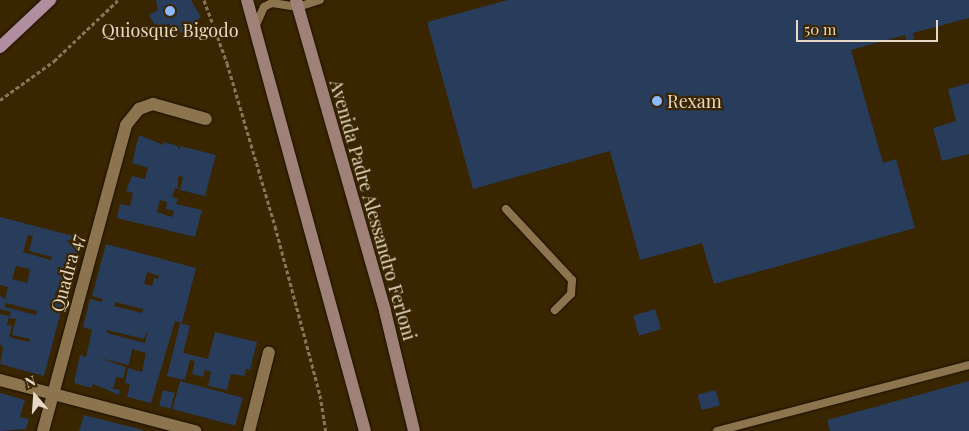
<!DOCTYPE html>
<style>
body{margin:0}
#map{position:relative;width:969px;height:431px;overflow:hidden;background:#392500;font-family:"Playfair Display",serif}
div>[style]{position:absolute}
.building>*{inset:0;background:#283c5c;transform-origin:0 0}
.path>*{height:3px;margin-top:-1.5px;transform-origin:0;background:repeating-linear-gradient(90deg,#877759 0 4px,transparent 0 6.5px)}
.roads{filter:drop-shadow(0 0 1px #1a0f00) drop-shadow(0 0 1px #1a0f00)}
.lane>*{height:8px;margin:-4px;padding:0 4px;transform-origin:4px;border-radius:4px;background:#8c754e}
.street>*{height:12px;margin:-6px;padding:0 6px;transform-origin:6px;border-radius:6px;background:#8c754e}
.secondary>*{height:12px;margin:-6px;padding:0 6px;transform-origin:6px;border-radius:6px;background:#9f8177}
.primary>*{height:12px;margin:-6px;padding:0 6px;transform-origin:6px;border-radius:6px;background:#b18da0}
.dots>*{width:14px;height:14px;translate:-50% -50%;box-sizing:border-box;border:2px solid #392500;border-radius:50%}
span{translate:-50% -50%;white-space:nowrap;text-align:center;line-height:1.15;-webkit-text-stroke:4.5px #392500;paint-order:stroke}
.poi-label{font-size:18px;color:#e5d8c4}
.left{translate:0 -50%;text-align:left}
.street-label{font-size:18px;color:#e5d8c4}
.north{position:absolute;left:10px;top:371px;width:50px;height:50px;-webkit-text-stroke:4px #392500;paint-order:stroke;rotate:342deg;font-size:14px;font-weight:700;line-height:20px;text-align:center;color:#e5d8c4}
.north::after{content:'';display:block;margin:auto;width:18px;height:22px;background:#e5d8c4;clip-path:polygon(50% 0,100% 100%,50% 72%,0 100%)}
.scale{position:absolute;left:796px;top:20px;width:142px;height:22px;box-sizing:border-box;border:2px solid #e5d8c4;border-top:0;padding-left:6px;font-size:15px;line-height:18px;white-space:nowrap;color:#e5d8c4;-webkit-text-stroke:4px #392500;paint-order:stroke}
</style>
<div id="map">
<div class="building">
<i style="clip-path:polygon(156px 0,191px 0,201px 17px,191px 28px,164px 41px,149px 15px,158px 10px)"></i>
<i style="clip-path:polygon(508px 0,969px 0,969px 18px,913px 33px,914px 39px,906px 41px,905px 35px,851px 50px,883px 163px,896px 159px,915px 228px,714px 284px,702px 243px,640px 260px,610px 151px,473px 189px,427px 22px)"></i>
<i style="clip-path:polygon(969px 83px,969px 154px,942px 161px,933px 128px,956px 121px,948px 89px)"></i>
<i style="clip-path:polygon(evenodd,139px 135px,163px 145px,164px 142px,178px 146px,179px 150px,180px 146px,216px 155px,205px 196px,180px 190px,183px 177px,178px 176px,178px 189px,175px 188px,172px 197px,178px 199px,176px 204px,202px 210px,195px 237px,117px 218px,120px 204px,130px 206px,133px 193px,126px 191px,132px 176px,145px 179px,148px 168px,132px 163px,139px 135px,160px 200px,167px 202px,166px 209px,174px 211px,172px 217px,157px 212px,160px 200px)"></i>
<i style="clip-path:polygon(evenodd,0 217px,81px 238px,66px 293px,56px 291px,55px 297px,64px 300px,44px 376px,0 364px,3px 348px,0 344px,0 314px,9px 316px,7px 325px,12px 326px,9px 337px,29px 342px,30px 339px,12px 335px,16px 319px,9px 318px,11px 312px,0 309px,0 295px,5px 299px,8px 287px,0 285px,0 217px,28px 235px,33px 236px,29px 251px,52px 257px,51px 260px,23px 252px,28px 235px,0 217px,16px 266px,30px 269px,27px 283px,12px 279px,16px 266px,0 217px,6px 303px,37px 311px,36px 315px,5px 307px,6px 303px)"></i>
<i style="clip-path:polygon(evenodd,106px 244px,196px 268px,182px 323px,175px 321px,151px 403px,127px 397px,130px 384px,125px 383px,128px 368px,142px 372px,146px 353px,132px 349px,129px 365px,99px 358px,126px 367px,123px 378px,116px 377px,113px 389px,120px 390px,119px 395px,93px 384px,92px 388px,74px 383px,80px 355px,86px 357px,92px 330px,83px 327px,90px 299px,102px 302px,103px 299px,92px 296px,106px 244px,147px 272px,159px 276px,158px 279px,154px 278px,152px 286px,144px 284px,147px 272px,106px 244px,115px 302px,143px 309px,142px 313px,114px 306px,115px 302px,106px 244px,107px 330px,144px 339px,148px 330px,145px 343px,107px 333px,107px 330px)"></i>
<i style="left:655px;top:309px;width:21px;height:23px;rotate:73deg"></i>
<i style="clip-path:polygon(180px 323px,190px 326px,183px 353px,208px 359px,215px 332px,257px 342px,250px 370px,246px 369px,245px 376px,231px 374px,227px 390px,208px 386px,211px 372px,205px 370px,203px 377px,192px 374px,195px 361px,190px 360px,185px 380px,167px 376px)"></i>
<i style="left:180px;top:381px;width:65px;height:29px;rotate:15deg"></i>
<i style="clip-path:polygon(969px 381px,969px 431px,830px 431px,827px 420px)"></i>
<i style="left:163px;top:390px;width:12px;height:16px;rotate:14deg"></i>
<i style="left:716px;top:390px;width:16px;height:19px;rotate:76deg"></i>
<i style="clip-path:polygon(0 393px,25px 400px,20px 417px,29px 419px,26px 429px,0 431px)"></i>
<i style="clip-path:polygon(84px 415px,143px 430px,143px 431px,79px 431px)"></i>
</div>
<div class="path">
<i style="left:204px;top:0;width:67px;rotate:69.9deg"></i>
<i style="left:227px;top:63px;width:170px;rotate:73.6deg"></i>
<i style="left:275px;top:226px;width:175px;rotate:75.1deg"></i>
<i style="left:320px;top:395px;width:36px;rotate:81deg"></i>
<i style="left:0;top:100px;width:67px;rotate:-35.8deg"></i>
<i style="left:54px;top:61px;width:88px;rotate:-43.6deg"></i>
</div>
<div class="roads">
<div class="lane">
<i style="left:256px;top:25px;width:20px;rotate:-66deg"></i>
<i style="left:264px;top:7px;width:9px;rotate:-27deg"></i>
<i style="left:272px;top:3px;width:26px;rotate:9deg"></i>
<i style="left:298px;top:7px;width:23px;rotate:-18deg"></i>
<i style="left:506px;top:209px;width:97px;rotate:47.1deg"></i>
<i style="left:572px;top:280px;width:14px;rotate:94deg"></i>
<i style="left:571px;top:294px;width:23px;rotate:135deg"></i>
<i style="left:717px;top:431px;width:260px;rotate:-14.7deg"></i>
</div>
<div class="street">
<i style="left:0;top:380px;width:202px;rotate:14.7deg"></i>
<i style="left:43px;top:431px;width:317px;rotate:-74.8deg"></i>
<i style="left:126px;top:125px;width:21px;rotate:-51deg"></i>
<i style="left:139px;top:109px;width:15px;rotate:-20deg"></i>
<i style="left:153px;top:104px;width:55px;rotate:15.8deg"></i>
<i style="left:249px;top:431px;width:81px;rotate:-75.8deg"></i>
</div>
<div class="secondary">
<i style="left:247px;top:0;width:447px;rotate:74.7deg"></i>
<i style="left:296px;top:0;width:323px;rotate:74deg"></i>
<i style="left:385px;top:311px;width:123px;rotate:76.4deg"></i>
</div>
<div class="primary">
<i style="left:0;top:47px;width:69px;rotate:-43.2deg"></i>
</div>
</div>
<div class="dots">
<i style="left:170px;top:11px;background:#8eb9fd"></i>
<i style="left:657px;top:101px;background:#8eb9fd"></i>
</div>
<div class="poi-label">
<span style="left:170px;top:30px">Quiosque Bigodo</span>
<span class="left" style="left:667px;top:101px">Rexam</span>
</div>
<div class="street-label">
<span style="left:373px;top:210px;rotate:74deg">Avenida Padre Alessandro Ferloni</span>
<span style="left:67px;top:273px;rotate:-75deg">Quadra 47</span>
</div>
<div class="north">N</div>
<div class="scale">50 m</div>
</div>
